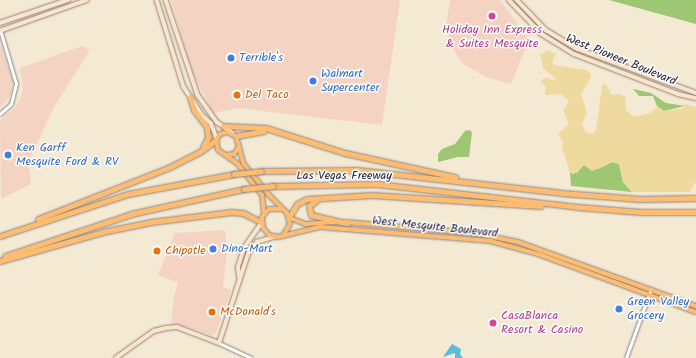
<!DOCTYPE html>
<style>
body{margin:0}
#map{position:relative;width:696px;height:358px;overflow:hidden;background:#f4e9d3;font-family:Kalam,sans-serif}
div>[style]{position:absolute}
.built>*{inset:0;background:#f5d3c2}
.green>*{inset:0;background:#9dc773}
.sand>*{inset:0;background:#eeda9e}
.water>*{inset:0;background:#5cbddb}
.roads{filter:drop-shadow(0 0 1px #8b8687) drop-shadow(0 0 1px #8b8687)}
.minor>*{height:2.5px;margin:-1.25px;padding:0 1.25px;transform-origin:1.25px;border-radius:1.25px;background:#fff}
.secondary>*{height:3.5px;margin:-1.75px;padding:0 1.75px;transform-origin:1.75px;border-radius:1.75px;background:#fee4c6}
.primary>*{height:4px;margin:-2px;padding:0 2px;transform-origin:2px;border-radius:2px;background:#fdbc70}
.motorway>*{height:5px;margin:-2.5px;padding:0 2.5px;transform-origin:2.5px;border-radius:2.5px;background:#fdbc70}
.bridges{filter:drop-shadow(0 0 1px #8b8687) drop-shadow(0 0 1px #8b8687)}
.motorway-bridge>*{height:5px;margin:-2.5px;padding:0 2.5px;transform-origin:2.5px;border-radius:2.5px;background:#fdbc70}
.dots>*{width:11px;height:11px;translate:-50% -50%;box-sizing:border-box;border:2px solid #fff;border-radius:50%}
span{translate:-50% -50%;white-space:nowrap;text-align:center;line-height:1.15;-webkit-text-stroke:3px #fff;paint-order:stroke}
.hotel-label{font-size:12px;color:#b23c85}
.left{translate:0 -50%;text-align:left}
.shop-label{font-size:12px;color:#366cbe}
.street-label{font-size:12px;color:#22223b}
.food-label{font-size:12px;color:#c56008}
</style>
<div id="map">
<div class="built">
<i style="clip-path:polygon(171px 0,400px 0,382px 125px,238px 108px,213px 113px,190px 67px)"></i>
<i style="clip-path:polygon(450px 0,500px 0,529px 39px,511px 84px,486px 77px,463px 64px,450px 45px,447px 20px)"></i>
<i style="clip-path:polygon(0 43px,13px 81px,10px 96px,0 108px)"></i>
<i style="clip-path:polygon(82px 46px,90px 50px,54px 107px,28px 162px,31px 184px,1px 199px,0 120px,15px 108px,21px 97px,23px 88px,20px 68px)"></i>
<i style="clip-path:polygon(225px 230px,227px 253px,223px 287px,231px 290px,216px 333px,211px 335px,187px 327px,171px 325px,174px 297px,178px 283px,158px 275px,175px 233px)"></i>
</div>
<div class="green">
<i style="clip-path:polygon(609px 0,696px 0,696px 24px)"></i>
<i style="clip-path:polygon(633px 89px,651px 93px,666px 103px,685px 106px,664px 111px,657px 106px,653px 96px,639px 96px)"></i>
<i style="clip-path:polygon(470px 130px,472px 133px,469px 157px,458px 157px,438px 162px,438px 154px,442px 149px,455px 144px,465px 131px)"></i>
<i style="clip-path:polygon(612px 162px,619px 164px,623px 182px,632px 192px,571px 186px,570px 172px,573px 174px,584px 165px,598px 169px)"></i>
</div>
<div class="sand">
<i style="clip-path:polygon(548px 50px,556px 54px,552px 62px,554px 65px,587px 70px,590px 73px,591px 78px,581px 94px,587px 113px,582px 124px,586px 132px,592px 134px,596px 130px,602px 86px,605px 83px,612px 95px,620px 94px,625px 97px,626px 110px,634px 117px,651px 113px,657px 106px,664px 111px,682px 109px,685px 106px,683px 104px,696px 107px,696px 182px,690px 192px,632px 192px,623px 182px,619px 164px,613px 162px,592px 171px,584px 165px,577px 173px,570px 172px,562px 147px,563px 142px,558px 134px,569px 124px,563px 110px,569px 102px,567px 99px,561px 94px,545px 95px,546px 87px,540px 82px,546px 77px,554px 81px,556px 79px,543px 68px,542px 62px,540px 55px)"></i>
</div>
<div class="water">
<i style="clip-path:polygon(452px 344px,461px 349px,460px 354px,463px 358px,455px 358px,455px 353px,443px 357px)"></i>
</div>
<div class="roads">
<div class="minor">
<i style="left:0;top:114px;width:15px;rotate:-42deg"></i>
<i style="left:11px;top:104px;width:21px;rotate:-76deg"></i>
<i style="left:16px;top:84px;width:56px;rotate:-106.5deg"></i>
<i style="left:219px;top:343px;width:35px;rotate:25deg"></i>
<i style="left:626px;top:358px;width:73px;rotate:-70.1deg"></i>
</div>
<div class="secondary">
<i style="left:157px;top:0;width:91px;rotate:72.8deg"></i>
<i style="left:184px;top:87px;width:33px;rotate:57deg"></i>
<i style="left:202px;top:115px;width:12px;rotate:42deg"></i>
<i style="left:211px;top:123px;width:16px;rotate:68deg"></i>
<i style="left:166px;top:0;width:100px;rotate:71.4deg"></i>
<i style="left:198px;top:95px;width:33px;rotate:55deg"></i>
<i style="left:217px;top:122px;width:19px;rotate:35deg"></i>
<i style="left:509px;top:0;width:47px;rotate:45.9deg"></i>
<i style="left:542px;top:34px;width:38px;rotate:32deg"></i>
<i style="left:574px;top:54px;width:111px;rotate:21deg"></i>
<i style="left:678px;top:94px;width:18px;rotate:13deg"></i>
<i style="left:517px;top:0;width:42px;rotate:46deg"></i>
<i style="left:546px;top:30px;width:37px;rotate:31deg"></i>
<i style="left:578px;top:49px;width:126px;rotate:20.4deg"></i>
<i style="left:0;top:23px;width:72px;rotate:-18.7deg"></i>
<i style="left:0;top:31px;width:92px;rotate:-19.6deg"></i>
<i style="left:239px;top:277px;width:10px;rotate:-96deg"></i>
<i style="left:238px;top:267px;width:20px;rotate:-72deg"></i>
<i style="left:244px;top:248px;width:29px;rotate:-55deg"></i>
<i style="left:116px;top:358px;width:47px;rotate:-35.4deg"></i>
<i style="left:154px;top:331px;width:12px;rotate:-14deg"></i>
<i style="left:166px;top:328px;width:11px;rotate:-5deg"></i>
<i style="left:177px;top:327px;width:45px;rotate:20.9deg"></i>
<i style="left:219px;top:343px;width:97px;rotate:-71.9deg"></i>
<i style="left:249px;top:251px;width:12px;rotate:-48deg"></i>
<i style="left:257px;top:242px;width:17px;rotate:-17deg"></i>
</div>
<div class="primary">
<i style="left:226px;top:155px;width:8px;rotate:-7deg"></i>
<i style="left:234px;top:154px;width:9px;rotate:-54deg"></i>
<i style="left:282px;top:209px;width:13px;rotate:180deg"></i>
<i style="left:269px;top:209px;width:11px;rotate:131deg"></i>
<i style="left:262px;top:217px;width:11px;rotate:85deg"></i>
<i style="left:263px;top:228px;width:9px;rotate:49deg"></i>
<i style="left:269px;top:235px;width:9px;rotate:13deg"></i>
<i style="left:278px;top:237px;width:43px;rotate:-13.4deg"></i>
<i style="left:320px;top:227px;width:171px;rotate:4.7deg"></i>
<i style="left:490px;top:241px;width:50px;rotate:15.2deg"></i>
<i style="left:538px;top:254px;width:168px;rotate:20.2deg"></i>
<i style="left:264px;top:213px;width:18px;rotate:-96deg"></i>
<i style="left:262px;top:195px;width:39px;rotate:-128deg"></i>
<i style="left:238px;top:164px;width:24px;rotate:-145deg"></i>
<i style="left:218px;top:150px;width:10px;rotate:-101deg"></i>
<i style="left:216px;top:140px;width:7px;rotate:-56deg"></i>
<i style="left:220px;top:134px;width:7px;rotate:-16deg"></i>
<i style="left:227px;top:132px;width:10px;rotate:24deg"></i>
<i style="left:236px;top:136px;width:28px;rotate:75deg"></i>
<i style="left:243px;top:163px;width:40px;rotate:51deg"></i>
<i style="left:268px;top:194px;width:27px;rotate:45deg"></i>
<i style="left:287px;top:213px;width:11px;rotate:75deg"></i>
<i style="left:290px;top:224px;width:12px;rotate:121deg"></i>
<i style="left:290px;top:218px;width:17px;rotate:21deg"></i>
<i style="left:306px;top:224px;width:28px;rotate:-4deg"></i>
<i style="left:345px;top:222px;width:128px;rotate:4.9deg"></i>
<i style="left:473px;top:233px;width:46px;rotate:11.3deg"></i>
<i style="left:518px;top:242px;width:189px;rotate:19.8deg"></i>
</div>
<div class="motorway">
<i style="left:190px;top:97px;width:14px;rotate:73deg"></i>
<i style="left:194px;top:110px;width:21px;rotate:53deg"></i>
<i style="left:207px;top:127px;width:11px;rotate:85deg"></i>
<i style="left:208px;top:138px;width:10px;rotate:119deg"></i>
<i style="left:223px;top:126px;width:43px;rotate:2.7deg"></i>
<i style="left:266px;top:128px;width:83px;rotate:17.6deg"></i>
<i style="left:345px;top:153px;width:113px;rotate:12.3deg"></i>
<i style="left:236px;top:136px;width:28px;rotate:-10deg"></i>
<i style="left:261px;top:171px;width:96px;rotate:-0.6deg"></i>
<i style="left:357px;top:170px;width:205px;rotate:6.4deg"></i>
<i style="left:561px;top:193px;width:79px;rotate:4.3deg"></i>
<i style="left:640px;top:199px;width:56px;rotate:-1deg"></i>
<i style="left:273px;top:186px;width:104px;rotate:-1.1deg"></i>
<i style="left:377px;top:184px;width:202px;rotate:6.5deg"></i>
<i style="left:578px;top:207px;width:63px;rotate:4.5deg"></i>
<i style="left:641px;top:212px;width:55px"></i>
<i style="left:317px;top:200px;width:10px;rotate:143deg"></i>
<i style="left:309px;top:206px;width:9px;rotate:77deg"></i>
<i style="left:311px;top:215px;width:37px;rotate:13deg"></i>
<i style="left:289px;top:217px;width:15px;rotate:-58deg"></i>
<i style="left:297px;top:204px;width:11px;rotate:-27deg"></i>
<i style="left:307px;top:199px;width:65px;rotate:-3.5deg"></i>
<i style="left:372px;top:195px;width:169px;rotate:3.7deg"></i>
<i style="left:38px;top:219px;width:142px;rotate:-21.5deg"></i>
<i style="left:170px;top:167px;width:34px;rotate:-27deg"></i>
<i style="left:200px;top:152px;width:20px;rotate:-37deg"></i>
<i style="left:0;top:236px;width:135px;rotate:-18.2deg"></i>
<i style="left:128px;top:194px;width:108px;rotate:-10.7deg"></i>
<i style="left:5px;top:256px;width:133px;rotate:-18.4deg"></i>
<i style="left:131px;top:214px;width:116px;rotate:-12.5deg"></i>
<i style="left:0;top:261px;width:111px;rotate:-15.7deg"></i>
<i style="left:107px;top:231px;width:45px;rotate:-11.6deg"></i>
<i style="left:151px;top:222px;width:81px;rotate:-7.1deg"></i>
<i style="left:231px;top:212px;width:12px;rotate:5deg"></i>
<i style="left:243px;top:213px;width:20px;rotate:27deg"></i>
</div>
</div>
<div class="bridges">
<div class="motorway-bridge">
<i style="left:234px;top:174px;width:27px;rotate:-6deg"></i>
<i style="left:244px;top:189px;width:29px;rotate:-6deg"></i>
</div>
</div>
<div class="dots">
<i style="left:492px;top:16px;background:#d1479c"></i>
<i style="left:231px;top:58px;background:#3f7fe0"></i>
<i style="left:313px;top:81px;background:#3f7fe0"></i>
<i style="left:237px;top:95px;background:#e8710a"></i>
<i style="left:8px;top:155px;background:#3f7fe0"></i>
<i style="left:213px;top:249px;background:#3f7fe0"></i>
<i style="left:157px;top:251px;background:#e8710a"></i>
<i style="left:619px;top:309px;background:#3f7fe0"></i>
<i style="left:212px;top:312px;background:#e8710a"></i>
<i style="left:493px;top:323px;background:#d1479c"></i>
</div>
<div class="hotel-label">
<span style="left:492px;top:37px">Holiday Inn Express<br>&amp; Suites Mesquite</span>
<span class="left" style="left:501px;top:323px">CasaBlanca<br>Resort &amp; Casino</span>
</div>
<div class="shop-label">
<span class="left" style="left:239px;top:58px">Terrible's</span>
<span class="left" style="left:321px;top:81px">Walmart<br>Supercenter</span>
<span class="left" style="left:16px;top:155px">Ken Garff<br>Mesquite Ford &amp; RV</span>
<span class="left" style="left:221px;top:249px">Dino-Mart</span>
<span class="left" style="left:627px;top:309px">Green Valley<br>Grocery</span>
</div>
<div class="street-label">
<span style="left:621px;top:60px;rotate:22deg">West Pioneer Boulevard</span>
<span style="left:344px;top:176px">Las Vegas Freeway</span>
<span style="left:435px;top:227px;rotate:6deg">West Mesquite Boulevard</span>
</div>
<div class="food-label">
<span class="left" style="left:245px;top:95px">Del Taco</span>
<span class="left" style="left:165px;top:251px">Chipotle</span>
<span class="left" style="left:220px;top:312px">McDonald's</span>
</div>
</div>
